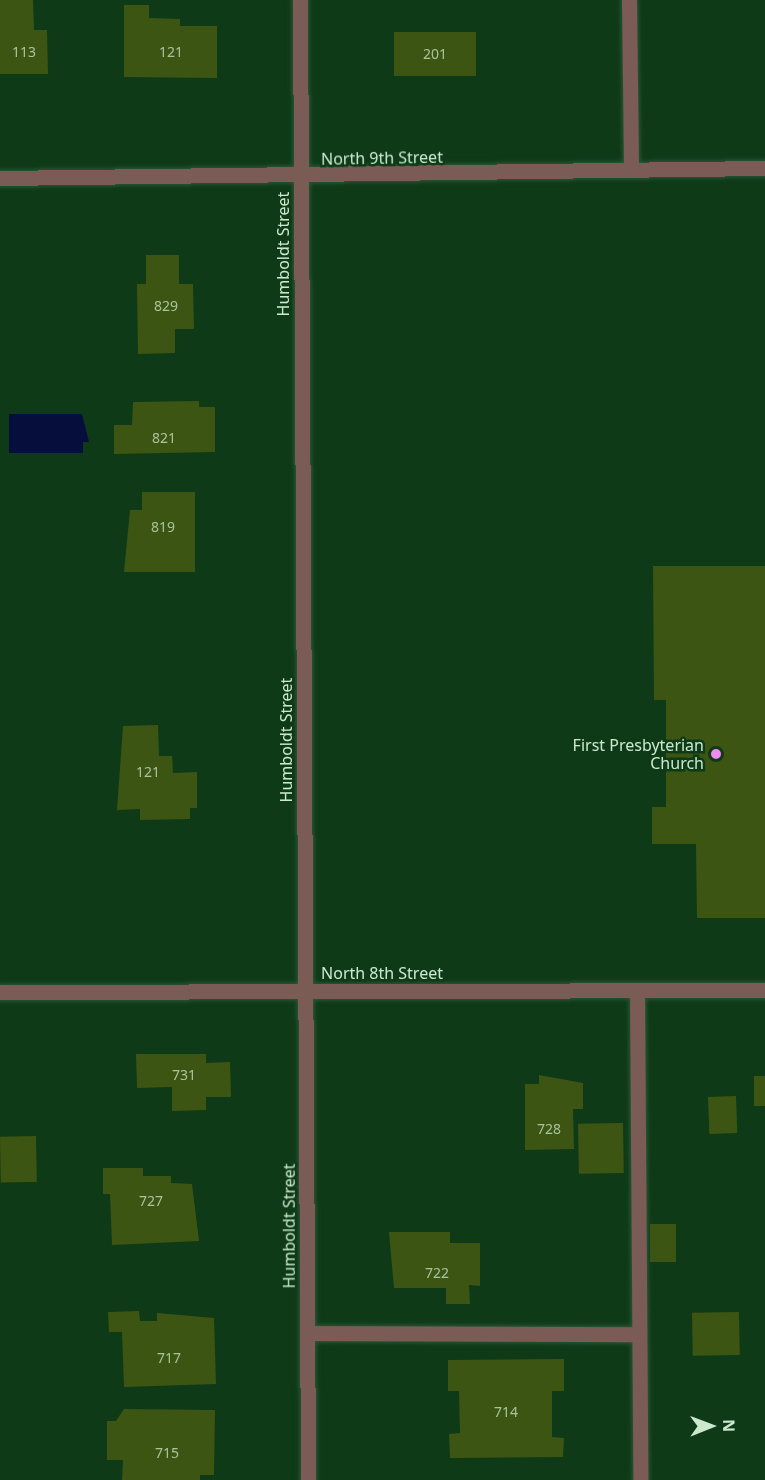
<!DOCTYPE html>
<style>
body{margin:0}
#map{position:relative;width:765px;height:1480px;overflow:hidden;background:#0e3a18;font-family:"Noto Sans",sans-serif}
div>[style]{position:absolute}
.water>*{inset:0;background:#060f3b}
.building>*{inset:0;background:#3d5513;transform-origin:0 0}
.roads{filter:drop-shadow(0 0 2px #2c5635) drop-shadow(0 0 2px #2c5635)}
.minor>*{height:15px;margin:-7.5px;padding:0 7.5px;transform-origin:7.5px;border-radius:7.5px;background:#7a5b56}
.dots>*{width:16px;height:16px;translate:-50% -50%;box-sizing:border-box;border:3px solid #0e3a18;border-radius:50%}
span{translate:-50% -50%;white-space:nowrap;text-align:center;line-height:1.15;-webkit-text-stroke:5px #0e3a18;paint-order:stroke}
.number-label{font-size:14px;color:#a8c49f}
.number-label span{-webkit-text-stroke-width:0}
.street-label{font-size:16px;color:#cce9ce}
.poi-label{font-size:16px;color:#cce9ce}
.right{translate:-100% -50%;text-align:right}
.north{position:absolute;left:681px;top:1396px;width:60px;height:60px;-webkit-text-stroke:4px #0e3a18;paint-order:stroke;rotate:89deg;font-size:16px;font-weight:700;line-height:24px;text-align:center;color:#cce9ce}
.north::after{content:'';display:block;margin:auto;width:21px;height:27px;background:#cce9ce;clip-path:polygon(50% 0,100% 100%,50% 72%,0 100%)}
</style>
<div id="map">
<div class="water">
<i style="clip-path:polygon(9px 414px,82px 414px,89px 442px,83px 442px,83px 453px,9px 453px)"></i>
</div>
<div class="building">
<i style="clip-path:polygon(0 0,33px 0,34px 30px,47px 30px,48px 74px,0 74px)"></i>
<i style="clip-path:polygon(124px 5px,149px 5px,149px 18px,180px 19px,180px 26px,217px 26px,217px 78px,124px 77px)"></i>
<i style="left:476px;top:32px;width:44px;height:82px;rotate:90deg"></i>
<i style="clip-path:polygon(146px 255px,179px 255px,179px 284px,193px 284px,194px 329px,175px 329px,175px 353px,138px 354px,137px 284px,146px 284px)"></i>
<i style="clip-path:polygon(199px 401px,199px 407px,215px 407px,215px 452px,114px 454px,114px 425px,132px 425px,133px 402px)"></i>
<i style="clip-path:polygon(142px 492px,195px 492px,195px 572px,124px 572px,130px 510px,142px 510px)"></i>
<i style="clip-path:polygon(653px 566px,765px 566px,765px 918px,697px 918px,696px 844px,652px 844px,652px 807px,666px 807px,666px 700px,654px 700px)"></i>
<i style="clip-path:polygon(158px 725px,159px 756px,172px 756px,173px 773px,197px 772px,197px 808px,190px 808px,190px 819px,140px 820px,140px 809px,117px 810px,123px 726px)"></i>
<i style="clip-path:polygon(136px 1054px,206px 1054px,206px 1063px,230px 1062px,231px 1097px,206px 1097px,206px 1110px,172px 1111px,172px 1087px,137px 1088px)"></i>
<i style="clip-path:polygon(539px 1075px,583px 1083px,583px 1109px,573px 1109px,574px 1149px,525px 1150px,525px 1084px,539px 1084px)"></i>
<i style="left:754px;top:1076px;width:11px;height:30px"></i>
<i style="left:736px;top:1096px;width:37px;height:28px;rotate:88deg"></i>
<i style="left:623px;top:1123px;width:50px;height:45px;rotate:89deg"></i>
<i style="left:36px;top:1136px;width:46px;height:36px;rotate:89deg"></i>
<i style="clip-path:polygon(103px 1168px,143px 1168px,143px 1176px,171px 1176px,171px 1183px,192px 1184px,199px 1241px,112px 1245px,110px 1194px,103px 1194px)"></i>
<i style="left:676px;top:1224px;width:38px;height:26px;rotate:90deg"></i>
<i style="clip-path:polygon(389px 1232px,450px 1232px,450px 1243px,480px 1243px,480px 1286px,469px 1285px,470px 1304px,446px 1304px,446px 1288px,394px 1288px)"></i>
<i style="clip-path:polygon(139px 1311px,140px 1321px,157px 1321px,157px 1313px,214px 1318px,216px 1384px,124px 1387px,122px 1332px,109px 1332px,108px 1312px)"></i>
<i style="left:739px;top:1312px;width:43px;height:47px;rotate:89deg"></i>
<i style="clip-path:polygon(564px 1359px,564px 1391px,552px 1391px,552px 1437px,564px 1438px,563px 1457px,450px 1458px,449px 1434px,460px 1433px,459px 1391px,448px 1391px,448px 1360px)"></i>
<i style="clip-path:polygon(124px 1409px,215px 1410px,214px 1475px,200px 1475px,200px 1480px,122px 1480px,123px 1460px,107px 1460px,107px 1421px,116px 1421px)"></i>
</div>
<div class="roads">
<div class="minor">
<i style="left:300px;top:0;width:1480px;rotate:89.69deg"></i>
<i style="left:629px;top:0;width:169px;rotate:89.3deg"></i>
<i style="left:0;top:178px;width:765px;rotate:-0.75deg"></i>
<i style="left:637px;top:990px;width:490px;rotate:89.6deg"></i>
<i style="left:0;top:992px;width:765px;rotate:-0.15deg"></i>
<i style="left:307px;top:1333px;width:332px;rotate:0.2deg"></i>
</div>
</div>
<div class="dots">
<i style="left:716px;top:754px;background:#f38af1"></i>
</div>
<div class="number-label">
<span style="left:24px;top:52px">113</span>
<span style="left:171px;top:52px">121</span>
<span style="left:435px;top:54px">201</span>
<span style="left:166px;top:306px">829</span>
<span style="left:164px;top:438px">821</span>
<span style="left:163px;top:527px">819</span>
<span style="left:148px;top:772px">121</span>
<span style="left:184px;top:1075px">731</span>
<span style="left:549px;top:1129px">728</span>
<span style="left:151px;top:1201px">727</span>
<span style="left:437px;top:1273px">722</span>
<span style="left:169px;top:1358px">717</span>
<span style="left:506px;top:1412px">714</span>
<span style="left:167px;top:1453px">715</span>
</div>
<div class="street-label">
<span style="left:382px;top:158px;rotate:-1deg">North 9th Street</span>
<span style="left:283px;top:254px;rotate:-90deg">Humboldt Street</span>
<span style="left:286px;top:740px;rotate:-90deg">Humboldt Street</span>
<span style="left:382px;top:973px">North 8th Street</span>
<span style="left:289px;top:1226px;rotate:-90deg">Humboldt Street</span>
</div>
<div class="poi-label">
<span class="right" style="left:704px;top:754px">First Presbyterian<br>Church</span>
</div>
<div class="north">N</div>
</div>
